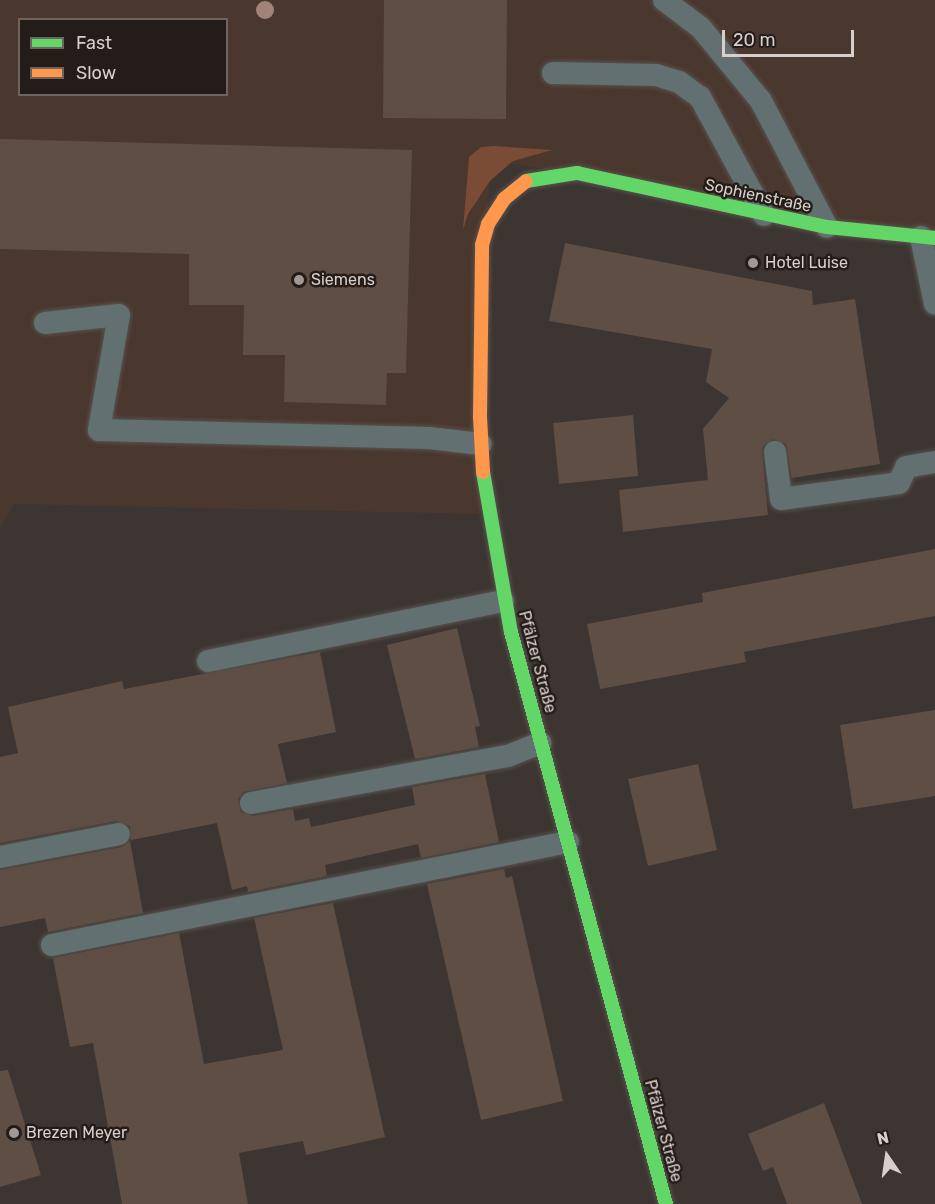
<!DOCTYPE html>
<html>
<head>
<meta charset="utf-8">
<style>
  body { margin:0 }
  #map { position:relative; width:935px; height:1204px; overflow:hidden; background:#3d3531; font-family:Rubik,sans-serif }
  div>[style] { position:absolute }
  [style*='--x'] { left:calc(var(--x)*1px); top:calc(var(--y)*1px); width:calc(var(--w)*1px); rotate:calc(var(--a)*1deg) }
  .built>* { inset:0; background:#4a372e }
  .green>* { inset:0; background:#7a4c36 }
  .building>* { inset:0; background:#5f4e44 }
  .roads { filter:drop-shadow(0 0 2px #58524d) drop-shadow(0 0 2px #58524d) }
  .lane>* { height:22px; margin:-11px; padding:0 11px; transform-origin:11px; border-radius:11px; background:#637071 }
  .fast>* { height:14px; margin:-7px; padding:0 7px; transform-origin:7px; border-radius:7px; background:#63d668 }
  .slow>* { height:14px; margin:-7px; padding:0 7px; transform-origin:7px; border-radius:7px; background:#ff974d }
  .trees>* { width:18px; height:18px; margin:-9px; border-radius:50%; background:#a18477 }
  .dots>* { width:16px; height:16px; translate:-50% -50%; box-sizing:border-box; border:3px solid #231c19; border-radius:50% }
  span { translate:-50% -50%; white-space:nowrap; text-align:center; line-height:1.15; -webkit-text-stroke:5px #231c19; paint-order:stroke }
  .street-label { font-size:16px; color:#d9cfca }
  .poi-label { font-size:16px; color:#d9cfca }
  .left { translate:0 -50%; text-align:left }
  .legend { position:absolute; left:18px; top:18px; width:210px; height:78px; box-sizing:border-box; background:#231c19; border:2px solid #6c6460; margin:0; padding:8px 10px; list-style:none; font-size:18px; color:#d9cfca }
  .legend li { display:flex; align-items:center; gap:12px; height:30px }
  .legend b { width:30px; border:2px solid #6c6460 }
  .north { position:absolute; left:857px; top:1126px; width:60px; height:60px; -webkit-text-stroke:4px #231c19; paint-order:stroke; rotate:347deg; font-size:16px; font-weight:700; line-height:24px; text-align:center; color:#d9cfca }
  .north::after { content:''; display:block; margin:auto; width:21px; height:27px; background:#d9cfca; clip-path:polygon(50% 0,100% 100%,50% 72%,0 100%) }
  .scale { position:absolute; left:722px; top:30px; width:132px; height:27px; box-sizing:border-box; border:3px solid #d9cfca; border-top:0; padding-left:8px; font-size:18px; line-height:21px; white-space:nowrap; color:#d9cfca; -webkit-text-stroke:4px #231c19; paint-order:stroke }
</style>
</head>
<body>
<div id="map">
  <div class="built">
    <i style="clip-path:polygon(evenodd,0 0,935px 0,935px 243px,490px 159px,480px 514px,14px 504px,0 529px,0 0,20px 20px,226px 20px,226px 94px,20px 94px,20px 20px)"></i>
  </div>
  <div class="green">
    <i style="clip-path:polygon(494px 146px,552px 150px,513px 161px,490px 181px,468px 214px,463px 230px,469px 157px,481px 147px)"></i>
  </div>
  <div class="building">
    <i style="clip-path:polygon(384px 0,507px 0,506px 119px,383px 118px)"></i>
    <i style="clip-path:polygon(0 139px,412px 150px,406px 373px,387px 373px,386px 405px,284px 402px,285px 355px,243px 355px,244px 305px,189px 305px,189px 254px,0 249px)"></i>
    <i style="clip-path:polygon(565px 243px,812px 291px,813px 305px,855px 299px,880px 464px,792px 478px,786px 444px,773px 439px,763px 446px,762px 453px,768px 515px,623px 532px,619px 490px,708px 480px,703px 429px,729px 398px,706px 382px,712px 349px,549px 321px)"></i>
    <i style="clip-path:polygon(633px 415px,638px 476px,559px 484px,553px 423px)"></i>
    <i style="clip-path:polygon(935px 549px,935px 616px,744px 652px,746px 662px,600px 689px,587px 624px,703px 602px,702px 593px)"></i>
    <i style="clip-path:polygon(457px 628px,480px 726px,475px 727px,479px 747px,415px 759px,387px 645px)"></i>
    <i style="clip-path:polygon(320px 652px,336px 732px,278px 744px,287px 783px,243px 792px,238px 799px,241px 812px,253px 816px,293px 809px,295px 821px,309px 818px,311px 827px,415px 805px,412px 787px,485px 774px,499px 842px,421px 858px,418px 844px,325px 865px,327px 876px,248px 892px,247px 886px,232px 890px,217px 823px,131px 840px,130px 826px,116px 821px,0 843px,0 757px,18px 753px,8px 707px,122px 681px,124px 689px)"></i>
    <i style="clip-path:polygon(935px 710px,935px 796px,853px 809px,840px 725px)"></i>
    <i style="clip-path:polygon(698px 764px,717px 850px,648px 866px,628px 779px)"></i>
    <i style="clip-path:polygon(130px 841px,143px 913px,48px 932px,45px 918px,0 927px,0 870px,122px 847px)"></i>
    <i style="clip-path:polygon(504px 869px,506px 878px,512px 876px,563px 1101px,481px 1120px,427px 884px)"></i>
    <i style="clip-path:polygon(333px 903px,385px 1137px,306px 1155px,303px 1141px,239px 1153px,248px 1204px,122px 1204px,93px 1043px,70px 1047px,53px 958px,179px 933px,204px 1064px,283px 1050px,254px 918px)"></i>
    <i style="clip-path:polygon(8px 1070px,41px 1175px,0 1187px,0 1071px)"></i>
    <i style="clip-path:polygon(824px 1103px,862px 1204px,787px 1204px,773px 1167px,763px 1171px,748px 1134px)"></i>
  </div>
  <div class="roads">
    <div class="lane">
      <i style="--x:664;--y:0;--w:46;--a:37.1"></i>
      <i style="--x:701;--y:28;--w:94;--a:50.6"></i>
      <i style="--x:761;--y:101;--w:142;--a:62.4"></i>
      <i style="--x:553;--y:73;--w:103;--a:1.1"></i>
      <i style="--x:656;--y:75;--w:24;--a:17"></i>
      <i style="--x:679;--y:82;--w:26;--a:36"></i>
      <i style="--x:700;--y:97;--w:134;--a:61.5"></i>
      <i style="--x:921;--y:237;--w:68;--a:78.2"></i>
      <i style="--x:45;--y:323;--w:74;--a:-6.2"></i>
      <i style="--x:119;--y:315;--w:117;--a:99.9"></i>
      <i style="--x:99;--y:430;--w:330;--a:1.4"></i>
      <i style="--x:429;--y:438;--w:52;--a:6.6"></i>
      <i style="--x:775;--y:452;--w:47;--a:82.7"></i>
      <i style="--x:781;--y:499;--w:119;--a:-7.7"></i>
      <i style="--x:899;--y:483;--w:17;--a:-66"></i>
      <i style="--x:906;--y:467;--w:29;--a:-10"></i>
      <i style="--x:208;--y:661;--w:301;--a:-11.5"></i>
      <i style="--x:251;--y:803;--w:261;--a:-10.4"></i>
      <i style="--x:508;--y:756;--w:35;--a:-22"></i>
      <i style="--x:0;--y:857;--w:121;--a:-10.9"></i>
      <i style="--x:52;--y:945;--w:526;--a:-11.29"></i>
    </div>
    <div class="fast">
      <i style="--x:526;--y:181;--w:52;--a:-8.9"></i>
      <i style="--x:577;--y:173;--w:256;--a:12.2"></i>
      <i style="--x:827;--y:227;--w:109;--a:5.8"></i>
      <i style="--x:483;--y:472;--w:162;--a:80.1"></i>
      <i style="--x:511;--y:632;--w:593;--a:74.84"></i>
    </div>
    <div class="slow">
      <i style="--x:483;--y:472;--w:55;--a:-93.1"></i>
      <i style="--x:480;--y:417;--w:172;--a:-89.3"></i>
      <i style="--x:482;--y:245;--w:22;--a:-74"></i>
      <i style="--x:488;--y:224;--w:30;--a:-57"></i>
      <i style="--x:504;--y:199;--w:28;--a:-39"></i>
    </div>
  </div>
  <div class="trees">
    <i style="left:265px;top:10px"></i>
  </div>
  <div class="dots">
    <i style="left:753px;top:263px;background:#a29994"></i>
    <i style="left:299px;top:280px;background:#a29994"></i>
    <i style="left:14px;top:1133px;background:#a29994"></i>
  </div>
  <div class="street-label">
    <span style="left:758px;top:196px;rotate:12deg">Sophienstraße</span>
    <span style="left:537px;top:662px;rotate:75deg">Pfälzer Straße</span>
    <span style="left:663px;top:1131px;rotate:75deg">Pfälzer Straße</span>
  </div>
  <div class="poi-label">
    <span class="left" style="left:765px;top:263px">Hotel Luise</span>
    <span class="left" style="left:311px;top:280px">Siemens</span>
    <span class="left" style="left:26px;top:1133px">Brezen Meyer</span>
  </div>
  <ul class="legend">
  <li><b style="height:8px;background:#63d668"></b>Fast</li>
  <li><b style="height:8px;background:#ff974d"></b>Slow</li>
  </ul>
  <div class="north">N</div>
  <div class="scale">20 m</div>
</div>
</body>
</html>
